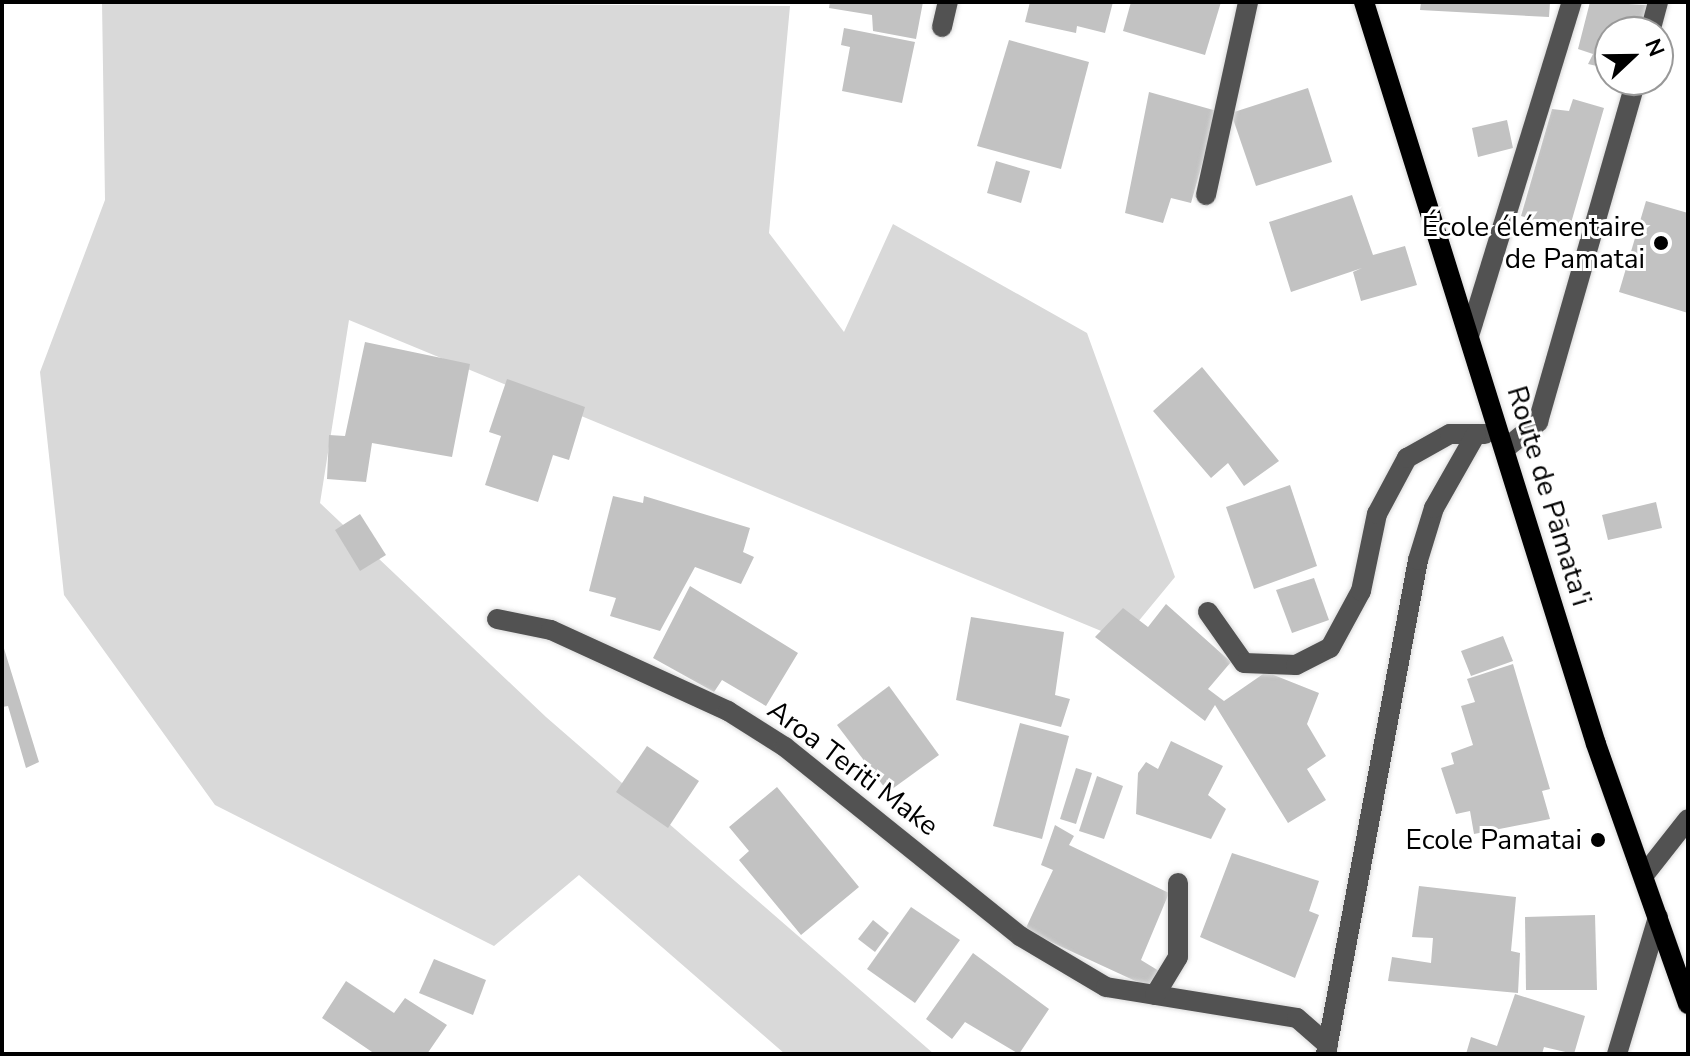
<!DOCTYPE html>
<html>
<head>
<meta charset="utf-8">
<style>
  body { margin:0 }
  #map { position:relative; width:1690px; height:1056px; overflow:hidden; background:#fff; font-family:"Nunito Sans",sans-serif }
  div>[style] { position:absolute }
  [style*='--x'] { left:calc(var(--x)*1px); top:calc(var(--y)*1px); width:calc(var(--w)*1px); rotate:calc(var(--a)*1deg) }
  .green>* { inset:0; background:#d9d9d9 }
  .building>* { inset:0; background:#c2c2c2 }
  .roads { filter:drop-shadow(0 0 2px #dbdbdb) drop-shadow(0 0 2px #dbdbdb) }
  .minor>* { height:20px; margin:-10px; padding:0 10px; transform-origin:10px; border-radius:10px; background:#525252 }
  .major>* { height:20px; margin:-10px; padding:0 10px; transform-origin:10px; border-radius:10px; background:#000 }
  .dots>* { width:22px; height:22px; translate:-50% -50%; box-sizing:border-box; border:4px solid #fff; border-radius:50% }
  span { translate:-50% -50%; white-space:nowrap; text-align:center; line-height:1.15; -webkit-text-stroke:6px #fff; paint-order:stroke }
  .poi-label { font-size:28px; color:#000 }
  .right { translate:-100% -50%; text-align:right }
  .street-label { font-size:28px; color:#000 }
  .frame { position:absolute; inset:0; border:4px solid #000; pointer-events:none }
  .north { position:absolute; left:1594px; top:16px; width:80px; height:80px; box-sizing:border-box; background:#fff; border:2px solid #999; border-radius:50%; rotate:68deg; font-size:22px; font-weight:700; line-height:32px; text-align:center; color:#000 }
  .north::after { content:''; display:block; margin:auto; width:28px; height:36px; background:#000; clip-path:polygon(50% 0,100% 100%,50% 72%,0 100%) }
</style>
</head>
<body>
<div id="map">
  <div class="green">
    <i style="clip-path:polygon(102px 2px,790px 6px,769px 233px,844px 332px,893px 224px,1087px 333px,1175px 577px,1123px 640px,349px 320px,320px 503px,546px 717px,934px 1054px,785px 1054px,579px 875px,494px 946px,215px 805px,64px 595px,40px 372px,105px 200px)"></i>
  </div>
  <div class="building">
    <i style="clip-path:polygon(830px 2px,923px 2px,916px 39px,873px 31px,872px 15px,829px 8px)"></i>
    <i style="clip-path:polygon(1030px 2px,1113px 2px,1105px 33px,1077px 26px,1076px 33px,1025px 22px)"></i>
    <i style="clip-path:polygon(1131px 2px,1221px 2px,1205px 55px,1123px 31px)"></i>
    <i style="clip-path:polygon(1421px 2px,1550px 2px,1549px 17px,1420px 10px)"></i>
    <i style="clip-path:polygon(1590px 2px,1647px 5px,1639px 32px,1610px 32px,1610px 69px,1588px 64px,1593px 54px,1578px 49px)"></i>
    <i style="clip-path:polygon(844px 28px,915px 42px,902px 103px,842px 91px,850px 47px,841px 45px)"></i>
    <i style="clip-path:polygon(1009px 40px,1089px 62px,1061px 169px,977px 146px)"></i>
    <i style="clip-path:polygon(1308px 88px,1332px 162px,1256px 186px,1231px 113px)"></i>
    <i style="clip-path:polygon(1149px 92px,1217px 111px,1191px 203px,1171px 198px,1163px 223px,1125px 213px)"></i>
    <i style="clip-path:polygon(1573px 99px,1604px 108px,1569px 230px,1521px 216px,1552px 109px,1569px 111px)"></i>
    <i style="clip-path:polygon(1507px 120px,1513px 148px,1478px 157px,1472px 128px)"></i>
    <i style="clip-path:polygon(996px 161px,1030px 171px,1021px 203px,987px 193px)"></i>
    <i style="clip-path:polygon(1352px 195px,1373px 255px,1405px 246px,1417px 285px,1361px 301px,1353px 272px,1362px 268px,1291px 292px,1269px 222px)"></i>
    <i style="clip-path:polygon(1646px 201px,1688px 213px,1688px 313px,1619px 292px)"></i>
    <i style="clip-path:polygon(365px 342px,470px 364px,452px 457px,372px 443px,366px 482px,327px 479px,329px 435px,345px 436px)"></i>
    <i style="clip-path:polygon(1202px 367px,1279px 461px,1244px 486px,1228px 463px,1211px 478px,1153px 411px)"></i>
    <i style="clip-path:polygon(507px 379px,585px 407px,569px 460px,553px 455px,538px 502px,485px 485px,501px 436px,489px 432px)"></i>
    <i style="clip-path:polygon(1290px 485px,1317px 566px,1254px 589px,1226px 507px)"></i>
    <i style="clip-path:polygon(613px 496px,643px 503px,644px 496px,750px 528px,743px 552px,754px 557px,741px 584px,695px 567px,660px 631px,610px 616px,616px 598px,589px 591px)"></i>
    <i style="clip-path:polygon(1656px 502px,1662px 528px,1608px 540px,1602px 515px)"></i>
    <i style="clip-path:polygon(360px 514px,386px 555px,360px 571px,335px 530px)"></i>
    <i style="clip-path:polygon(1314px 578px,1329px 620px,1292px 633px,1276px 590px)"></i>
    <i style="clip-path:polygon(690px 586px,798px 653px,766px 706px,722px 680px,714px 692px,653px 658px)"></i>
    <i style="clip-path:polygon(1166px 604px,1231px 662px,1208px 689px,1224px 701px,1266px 672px,1319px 693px,1307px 724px,1326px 756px,1307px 769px,1326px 800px,1288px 823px,1215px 705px,1205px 721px,1095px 637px,1123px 608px,1148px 627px)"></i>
    <i style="clip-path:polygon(971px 617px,1064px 632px,1055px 695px,1070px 699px,1061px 727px,956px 700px)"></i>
    <i style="clip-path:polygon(1503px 636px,1513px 661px,1471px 676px,1461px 651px)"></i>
    <i style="clip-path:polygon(2px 642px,39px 762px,26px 768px,8px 706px,2px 707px)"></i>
    <i style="clip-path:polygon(1513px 664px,1550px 789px,1542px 791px,1550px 819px,1474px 834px,1470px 811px,1456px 814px,1441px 768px,1454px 764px,1451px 753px,1473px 745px,1461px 706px,1475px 702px,1467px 679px)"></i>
    <i style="clip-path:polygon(889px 686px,939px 755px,888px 792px,837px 725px)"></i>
    <i style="clip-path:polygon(1020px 723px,1069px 736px,1042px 839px,993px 826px)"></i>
    <i style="clip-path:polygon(1171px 741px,1223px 766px,1208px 795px,1226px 809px,1211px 839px,1136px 814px,1138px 773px,1146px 762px,1158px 769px)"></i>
    <i style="clip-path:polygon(647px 746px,699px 781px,668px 828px,616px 792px)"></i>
    <i style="clip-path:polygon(1076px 768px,1092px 773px,1076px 824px,1060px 819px)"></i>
    <i style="clip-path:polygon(1097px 776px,1123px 786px,1104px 839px,1079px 831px)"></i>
    <i style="clip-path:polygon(777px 787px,859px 887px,801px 935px,739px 860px,749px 851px,729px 827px)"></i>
    <i style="clip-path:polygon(1055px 825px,1074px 836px,1069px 845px,1169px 893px,1141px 960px,1159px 971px,1157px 991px,1025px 930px,1053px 870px,1041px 865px)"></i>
    <i style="clip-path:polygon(1232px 853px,1319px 881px,1309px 911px,1319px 915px,1295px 978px,1200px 937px)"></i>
    <i style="clip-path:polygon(1419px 886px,1516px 897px,1511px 951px,1520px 953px,1518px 993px,1388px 981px,1392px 957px,1431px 963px,1433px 938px,1412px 937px)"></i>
    <i style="clip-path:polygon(911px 907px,960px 940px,915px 1003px,867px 969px)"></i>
    <i style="clip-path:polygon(1595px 915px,1597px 990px,1526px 990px,1525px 917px)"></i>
    <i style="clip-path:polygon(873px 920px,889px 933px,875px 952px,858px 939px)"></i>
    <i style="clip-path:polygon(973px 953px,1049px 1009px,1019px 1054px,965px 1022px,952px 1039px,926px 1019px)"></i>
    <i style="clip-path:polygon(434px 959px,486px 980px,473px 1015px,419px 993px)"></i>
    <i style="clip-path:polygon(346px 981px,394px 1013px,405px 998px,447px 1025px,427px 1054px,375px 1054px,322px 1018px)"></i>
    <i style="clip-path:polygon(1515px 994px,1585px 1016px,1574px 1054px,1544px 1047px,1542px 1054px,1466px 1054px,1471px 1037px,1497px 1046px)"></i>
  </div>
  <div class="roads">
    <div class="minor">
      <i style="--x:942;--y:27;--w:26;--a:-77"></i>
      <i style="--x:1650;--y:32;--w:31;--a:-75"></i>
      <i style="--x:1206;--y:195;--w:198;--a:-77.7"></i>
      <i style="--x:1469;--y:336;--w:350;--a:-72.9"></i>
      <i style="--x:1505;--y:449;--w:43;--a:-39.3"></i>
      <i style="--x:1538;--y:422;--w:356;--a:-74"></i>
      <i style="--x:1208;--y:612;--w:62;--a:54.8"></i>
      <i style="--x:1244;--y:663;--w:52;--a:2.2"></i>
      <i style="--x:1296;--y:665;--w:38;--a:-27"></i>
      <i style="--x:1330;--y:648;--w:65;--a:-61.5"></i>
      <i style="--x:1361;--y:591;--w:79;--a:-78.3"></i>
      <i style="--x:1377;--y:514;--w:64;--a:-61.8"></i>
      <i style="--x:1407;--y:458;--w:49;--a:-29.2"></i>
      <i style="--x:1450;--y:434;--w:35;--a:0"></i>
      <i style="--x:497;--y:619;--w:55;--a:11.5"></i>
      <i style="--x:551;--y:630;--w:195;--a:24.6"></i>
      <i style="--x:728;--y:711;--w:67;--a:32.3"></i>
      <i style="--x:785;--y:747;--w:302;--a:38.8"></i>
      <i style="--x:1020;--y:936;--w:100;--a:30.7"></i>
      <i style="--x:1106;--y:987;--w:193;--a:9.2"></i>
      <i style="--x:1297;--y:1018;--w:41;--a:41.1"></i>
      <i style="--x:1644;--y:875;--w:71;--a:-51.8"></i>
      <i style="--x:1155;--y:995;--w:44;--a:-58.8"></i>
      <i style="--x:1178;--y:957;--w:74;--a:-90"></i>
      <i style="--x:1326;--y:1054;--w:502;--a:-79.45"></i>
      <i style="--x:1418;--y:560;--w:54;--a:-72.9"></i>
      <i style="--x:1434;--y:508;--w:85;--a:-60.4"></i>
      <i style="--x:1617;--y:1054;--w:143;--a:-73.3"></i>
    </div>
    <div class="major">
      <i style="--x:1364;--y:2;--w:777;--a:72.64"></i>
      <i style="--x:1596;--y:744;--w:276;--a:70.5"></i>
    </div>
  </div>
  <div class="dots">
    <i style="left:1661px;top:243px;background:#000"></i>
    <i style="left:1598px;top:840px;background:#000"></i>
  </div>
  <div class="poi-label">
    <span class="right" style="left:1645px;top:243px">École élémentaire<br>de Pamatai</span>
    <span class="right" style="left:1582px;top:840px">Ecole Pamatai</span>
  </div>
  <div class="street-label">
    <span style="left:1549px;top:496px;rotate:73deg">Route de Pāmata'i</span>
    <span style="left:853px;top:768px;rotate:37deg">Aroa Teriti Make</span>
  </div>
  <div class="frame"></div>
  <div class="north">N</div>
</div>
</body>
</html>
